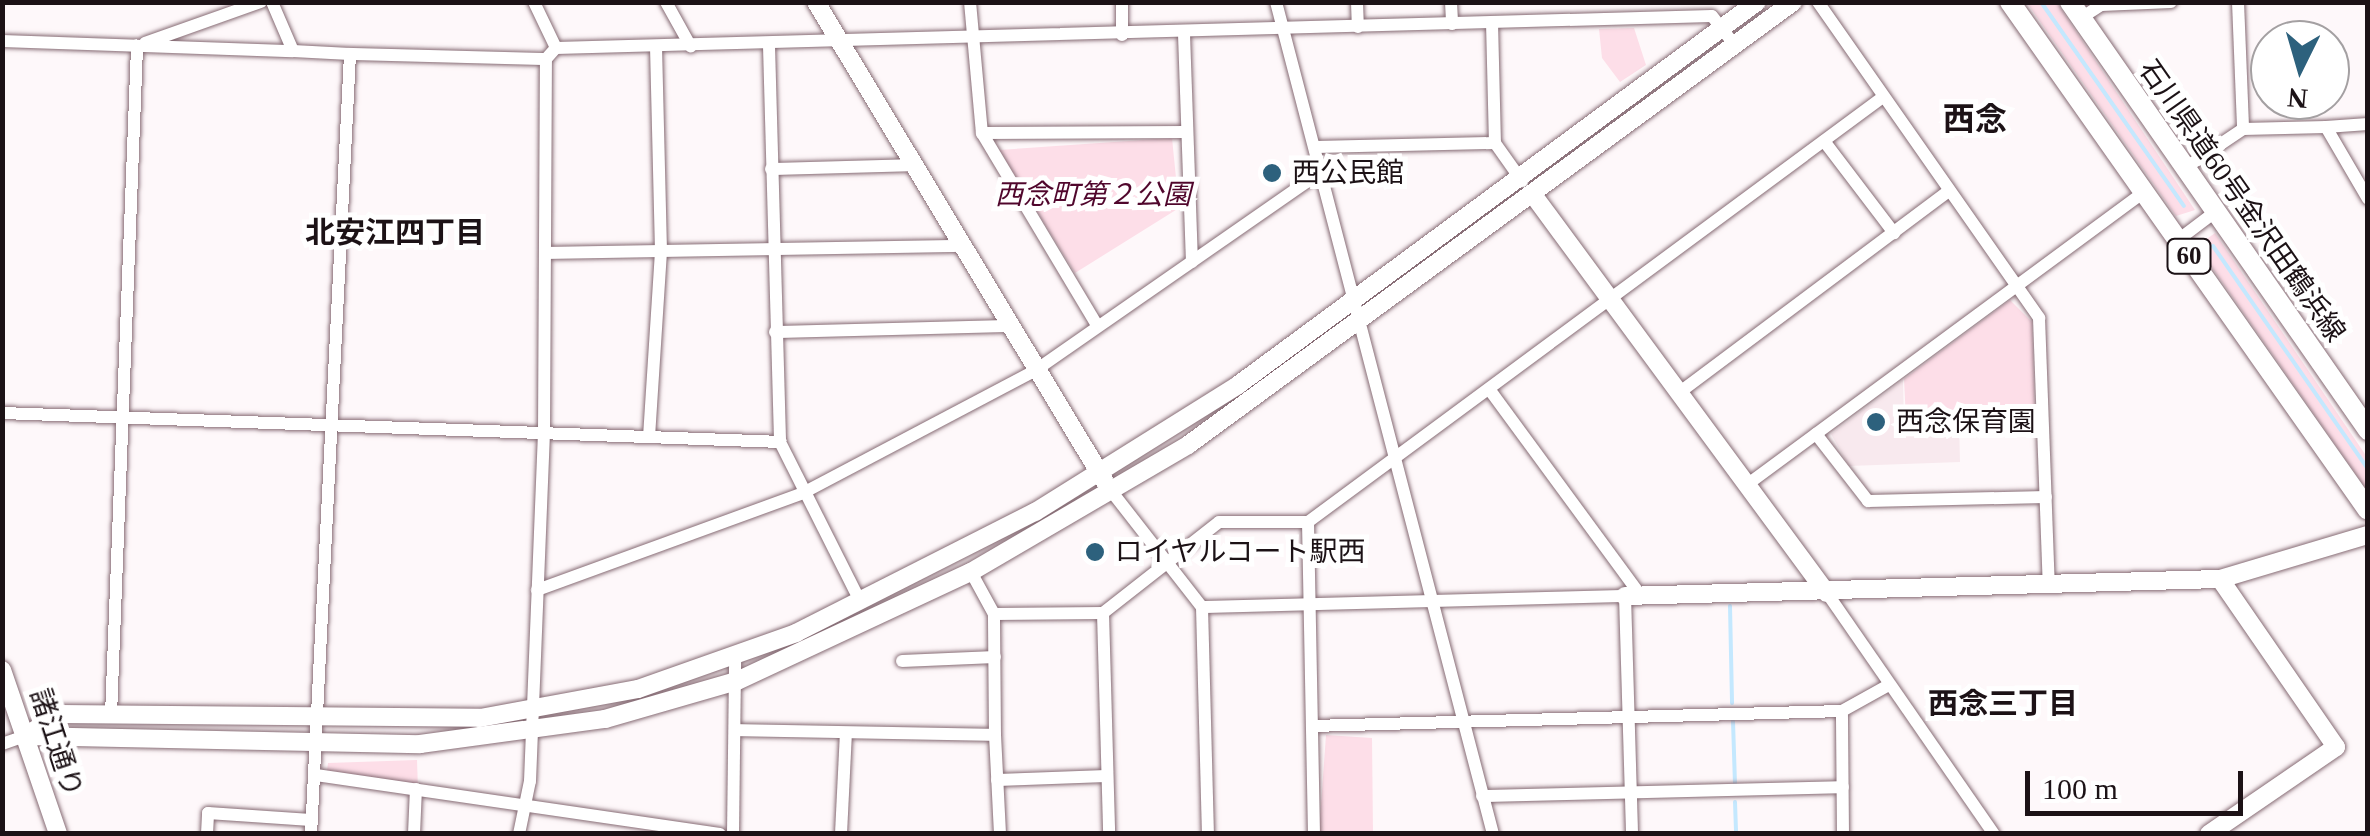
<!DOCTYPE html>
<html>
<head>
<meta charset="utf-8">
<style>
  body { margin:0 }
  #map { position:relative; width:2370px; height:836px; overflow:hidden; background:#fef8fa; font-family:"Times New Roman","Noto Sans JP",serif }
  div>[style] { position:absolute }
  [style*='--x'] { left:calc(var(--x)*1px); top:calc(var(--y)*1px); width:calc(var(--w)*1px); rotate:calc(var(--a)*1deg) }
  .built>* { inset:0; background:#f8e9ee }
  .green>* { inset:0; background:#fddee8 }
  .stream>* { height:4px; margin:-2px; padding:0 2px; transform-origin:2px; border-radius:2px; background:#c4e8fe }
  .roads { filter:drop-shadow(0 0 2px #866b74) drop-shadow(0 0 2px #866b74) }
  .street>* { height:12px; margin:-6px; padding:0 6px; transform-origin:6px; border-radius:6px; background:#fff }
  .secondary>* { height:18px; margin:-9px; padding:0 9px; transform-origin:9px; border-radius:9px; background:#fff }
  .primary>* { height:20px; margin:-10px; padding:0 10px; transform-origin:10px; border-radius:10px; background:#fff }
  .dots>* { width:28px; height:28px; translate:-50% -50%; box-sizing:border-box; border:5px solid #fff; border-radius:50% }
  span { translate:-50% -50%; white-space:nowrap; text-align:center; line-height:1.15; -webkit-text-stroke:10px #fff; paint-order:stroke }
  .shield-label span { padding:2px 8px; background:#fff; border:2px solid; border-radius:8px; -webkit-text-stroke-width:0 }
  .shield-label { font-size:25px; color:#1c1216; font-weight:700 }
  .poi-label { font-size:28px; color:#1c1216 }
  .left { translate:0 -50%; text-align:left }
  .park-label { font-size:28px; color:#50062c; font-style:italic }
  .street-label { font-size:28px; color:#1c1216 }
  .neighbourhood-label { font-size:30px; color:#1c1216; font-weight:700 }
  .quarter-label { font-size:32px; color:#1c1216; font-weight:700 }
  .frame { position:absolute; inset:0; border:5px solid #1c1216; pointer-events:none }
  .north { position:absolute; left:2250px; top:20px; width:100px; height:100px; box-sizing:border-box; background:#fff; border:2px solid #a4a0a2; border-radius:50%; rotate:185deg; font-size:28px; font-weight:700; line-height:40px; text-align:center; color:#1c1216 }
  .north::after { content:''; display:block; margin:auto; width:35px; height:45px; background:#2d617d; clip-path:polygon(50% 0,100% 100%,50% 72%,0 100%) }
  .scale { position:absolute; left:2025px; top:771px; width:218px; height:45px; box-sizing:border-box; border:5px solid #1c1216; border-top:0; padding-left:12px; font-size:30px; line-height:35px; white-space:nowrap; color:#1c1216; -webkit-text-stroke:8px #fff; paint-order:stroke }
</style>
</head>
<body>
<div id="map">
  <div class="built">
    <i style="clip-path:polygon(1903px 380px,1904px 423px,1959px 422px,1960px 462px,1849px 466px,1831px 434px)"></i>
  </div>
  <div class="green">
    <i style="clip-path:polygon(2027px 3px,2057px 3px,2195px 210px,2176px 216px)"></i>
    <i style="clip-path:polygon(1634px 28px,1646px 65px,1620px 82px,1602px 58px,1599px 29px)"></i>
    <i style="clip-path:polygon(1172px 138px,1179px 208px,1075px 273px,999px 150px)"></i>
    <i style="clip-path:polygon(2215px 233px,2367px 457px,2365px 487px,2197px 246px)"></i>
    <i style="clip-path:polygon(2010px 300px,2032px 322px,2035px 418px,1906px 421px,1904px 379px)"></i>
    <i style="clip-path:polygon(1326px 735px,1372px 738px,1373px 833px,1319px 833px)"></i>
    <i style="clip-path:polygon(417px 760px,418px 789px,326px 779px,328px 763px)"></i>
  </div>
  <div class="stream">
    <i style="--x:2041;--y:2;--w:249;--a:55"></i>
    <i style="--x:2213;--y:246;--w:272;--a:55.2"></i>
    <i style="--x:1730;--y:606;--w:97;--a:88.8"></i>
    <i style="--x:1733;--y:721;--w:65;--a:88.2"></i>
    <i style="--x:1735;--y:802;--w:32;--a:88"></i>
  </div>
  <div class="roads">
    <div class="street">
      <i style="--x:272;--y:2;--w:53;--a:66.8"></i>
      <i style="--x:293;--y:51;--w:57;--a:3"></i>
      <i style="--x:350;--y:54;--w:781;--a:92.86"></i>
      <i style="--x:534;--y:2;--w:51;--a:64.4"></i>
      <i style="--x:666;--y:2;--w:51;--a:60.9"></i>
      <i style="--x:970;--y:2;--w:132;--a:84.8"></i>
      <i style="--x:982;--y:133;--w:224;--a:59.1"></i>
      <i style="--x:1276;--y:2;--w:860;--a:75.38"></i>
      <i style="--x:1357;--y:2;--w:25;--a:88"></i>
      <i style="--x:1451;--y:2;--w:22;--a:87"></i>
      <i style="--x:1818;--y:2;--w:386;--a:55"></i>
      <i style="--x:2039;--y:318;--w:268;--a:87.9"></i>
      <i style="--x:2238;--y:2;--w:127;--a:87.7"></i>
      <i style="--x:2081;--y:18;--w:24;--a:-33"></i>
      <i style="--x:2101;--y:5;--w:70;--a:-2.5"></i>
      <i style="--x:1492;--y:22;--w:121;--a:88.6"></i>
      <i style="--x:1495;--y:143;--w:47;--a:54.6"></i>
      <i style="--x:1184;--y:34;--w:228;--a:88"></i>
      <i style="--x:1122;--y:35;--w:33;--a:-90"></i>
      <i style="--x:2;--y:41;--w:291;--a:2"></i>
      <i style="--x:145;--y:43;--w:123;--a:-19.5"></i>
      <i style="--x:769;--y:46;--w:396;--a:88.4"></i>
      <i style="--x:780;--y:442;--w:180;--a:63.3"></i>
      <i style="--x:350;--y:54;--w:196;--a:1.5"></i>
      <i style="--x:2326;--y:127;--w:42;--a:-4.1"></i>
      <i style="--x:982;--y:133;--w:204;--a:-0.3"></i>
      <i style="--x:1824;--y:141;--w:116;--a:52.7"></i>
      <i style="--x:1316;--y:147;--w:179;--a:-1.3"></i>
      <i style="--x:2185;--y:168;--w:70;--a:-33.9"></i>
      <i style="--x:2243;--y:129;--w:83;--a:-1.4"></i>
      <i style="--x:2326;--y:127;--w:83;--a:59.7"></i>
      <i style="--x:771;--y:169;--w:141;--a:-1.6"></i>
      <i style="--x:2178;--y:240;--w:46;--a:-37.1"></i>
      <i style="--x:550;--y:253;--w:411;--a:-1"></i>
      <i style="--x:775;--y:332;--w:235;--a:-1.5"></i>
      <i style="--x:1489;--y:389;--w:257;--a:53.7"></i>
      <i style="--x:1680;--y:392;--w:336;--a:-36.8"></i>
      <i style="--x:2;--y:413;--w:779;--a:2.13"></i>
      <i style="--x:1816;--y:434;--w:85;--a:52.2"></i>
      <i style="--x:1868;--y:501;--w:178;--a:-1.3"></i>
      <i style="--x:649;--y:437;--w:186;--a:-86.3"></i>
      <i style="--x:661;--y:251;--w:202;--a:-91.4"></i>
      <i style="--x:1748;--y:484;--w:492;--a:-36.4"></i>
      <i style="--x:1112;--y:492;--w:146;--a:52"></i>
      <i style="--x:1202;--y:607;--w:227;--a:88.5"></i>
      <i style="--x:1308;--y:522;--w:312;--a:88.9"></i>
      <i style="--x:537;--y:590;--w:283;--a:-20"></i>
      <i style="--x:803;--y:493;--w:263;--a:-27.8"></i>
      <i style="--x:1036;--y:370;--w:347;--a:-34.8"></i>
      <i style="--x:1827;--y:593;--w:293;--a:55.3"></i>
      <i style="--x:1202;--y:607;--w:423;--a:-1.5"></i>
      <i style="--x:1625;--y:596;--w:238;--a:88.3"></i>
      <i style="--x:1103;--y:613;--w:221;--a:88.4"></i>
      <i style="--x:994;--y:614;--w:109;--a:-0.5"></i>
      <i style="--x:1103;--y:613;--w:147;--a:-38.1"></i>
      <i style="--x:1219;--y:522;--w:89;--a:0"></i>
      <i style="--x:1308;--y:522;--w:715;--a:-36.47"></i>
      <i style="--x:902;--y:661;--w:93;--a:-2.5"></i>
      <i style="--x:111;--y:715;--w:670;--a:-87.77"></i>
      <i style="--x:1312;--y:726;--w:530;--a:-1.62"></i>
      <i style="--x:736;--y:730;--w:259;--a:1.1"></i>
      <i style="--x:995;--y:735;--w:121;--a:-90.5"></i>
      <i style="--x:994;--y:614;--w:48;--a:-118.7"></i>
      <i style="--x:995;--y:735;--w:99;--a:87.1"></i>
      <i style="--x:2;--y:744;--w:24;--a:-19"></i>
      <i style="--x:316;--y:775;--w:408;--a:8.3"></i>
      <i style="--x:997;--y:780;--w:110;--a:-2.1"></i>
      <i style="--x:1482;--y:796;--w:361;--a:-1.4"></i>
      <i style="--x:207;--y:834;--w:21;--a:-87"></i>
      <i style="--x:208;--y:813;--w:103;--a:3.9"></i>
      <i style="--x:414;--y:834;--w:45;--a:-87.5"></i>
      <i style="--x:519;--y:834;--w:54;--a:-78.3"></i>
      <i style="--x:530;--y:781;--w:349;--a:-87.7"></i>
      <i style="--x:544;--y:432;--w:373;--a:-89.7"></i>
      <i style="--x:546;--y:59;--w:15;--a:-48"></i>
      <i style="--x:556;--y:48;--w:1156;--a:-1.59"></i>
      <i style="--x:1712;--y:16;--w:37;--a:52"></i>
      <i style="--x:733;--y:834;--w:176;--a:-89.3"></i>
      <i style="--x:841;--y:834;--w:101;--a:-87.2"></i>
      <i style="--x:1843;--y:834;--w:123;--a:-90.5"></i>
      <i style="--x:1842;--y:711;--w:54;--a:-29"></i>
    </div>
    <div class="secondary">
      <i style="--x:816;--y:2;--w:560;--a:58.95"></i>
      <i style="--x:1534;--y:196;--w:493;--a:53.6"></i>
      <i style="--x:1625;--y:596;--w:595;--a:-1.64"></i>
      <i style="--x:2220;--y:579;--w:154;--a:-16.6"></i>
      <i style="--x:2;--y:670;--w:173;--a:71.1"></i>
      <i style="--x:25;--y:736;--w:395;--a:1.2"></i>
      <i style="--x:420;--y:744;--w:187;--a:-7.7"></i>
      <i style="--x:605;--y:719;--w:137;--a:-16.1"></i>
      <i style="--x:737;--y:681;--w:258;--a:-25"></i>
      <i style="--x:971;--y:572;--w:251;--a:-30.3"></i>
      <i style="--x:1188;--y:445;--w:750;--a:-36.21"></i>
      <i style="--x:25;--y:736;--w:41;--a:-32.2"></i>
      <i style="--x:60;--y:714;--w:420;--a:0.5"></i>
      <i style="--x:480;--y:718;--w:161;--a:-10.4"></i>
      <i style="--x:638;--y:689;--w:168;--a:-19.5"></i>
      <i style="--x:796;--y:633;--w:268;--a:-26.9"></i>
      <i style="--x:1035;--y:512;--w:239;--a:-32"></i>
      <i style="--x:1238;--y:385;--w:645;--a:-36.43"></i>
      <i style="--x:2209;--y:834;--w:154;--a:-34.4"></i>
      <i style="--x:2336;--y:747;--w:204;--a:-124.6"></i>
    </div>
    <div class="primary">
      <i style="--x:2010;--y:2;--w:621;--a:54.83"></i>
      <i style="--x:2070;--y:2;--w:522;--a:55.15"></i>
    </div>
  </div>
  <div class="dots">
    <i style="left:1272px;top:173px;background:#2d617d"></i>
    <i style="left:1876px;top:422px;background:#2d617d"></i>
    <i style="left:1095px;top:552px;background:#2d617d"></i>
  </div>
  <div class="shield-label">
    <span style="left:2189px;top:256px">60</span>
  </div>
  <div class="poi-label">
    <span class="left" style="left:1292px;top:173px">西公民館</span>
    <span class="left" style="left:1896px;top:422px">西念保育園</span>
    <span class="left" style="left:1115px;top:552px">ロイヤルコート駅西</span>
  </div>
  <div class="park-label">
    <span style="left:1093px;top:195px">西念町第２公園</span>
  </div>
  <div class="street-label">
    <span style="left:2242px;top:201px;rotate:55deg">石川県道60号金沢田鶴浜線</span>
    <span style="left:56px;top:743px;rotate:72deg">諸江通り</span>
  </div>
  <div class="neighbourhood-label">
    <span style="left:395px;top:233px">北安江四丁目</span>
    <span style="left:2003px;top:704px">西念三丁目</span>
  </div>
  <div class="quarter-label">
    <span style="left:1975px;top:119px">西念</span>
  </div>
  <div class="frame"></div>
  <div class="north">N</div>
  <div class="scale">100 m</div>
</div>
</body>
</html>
